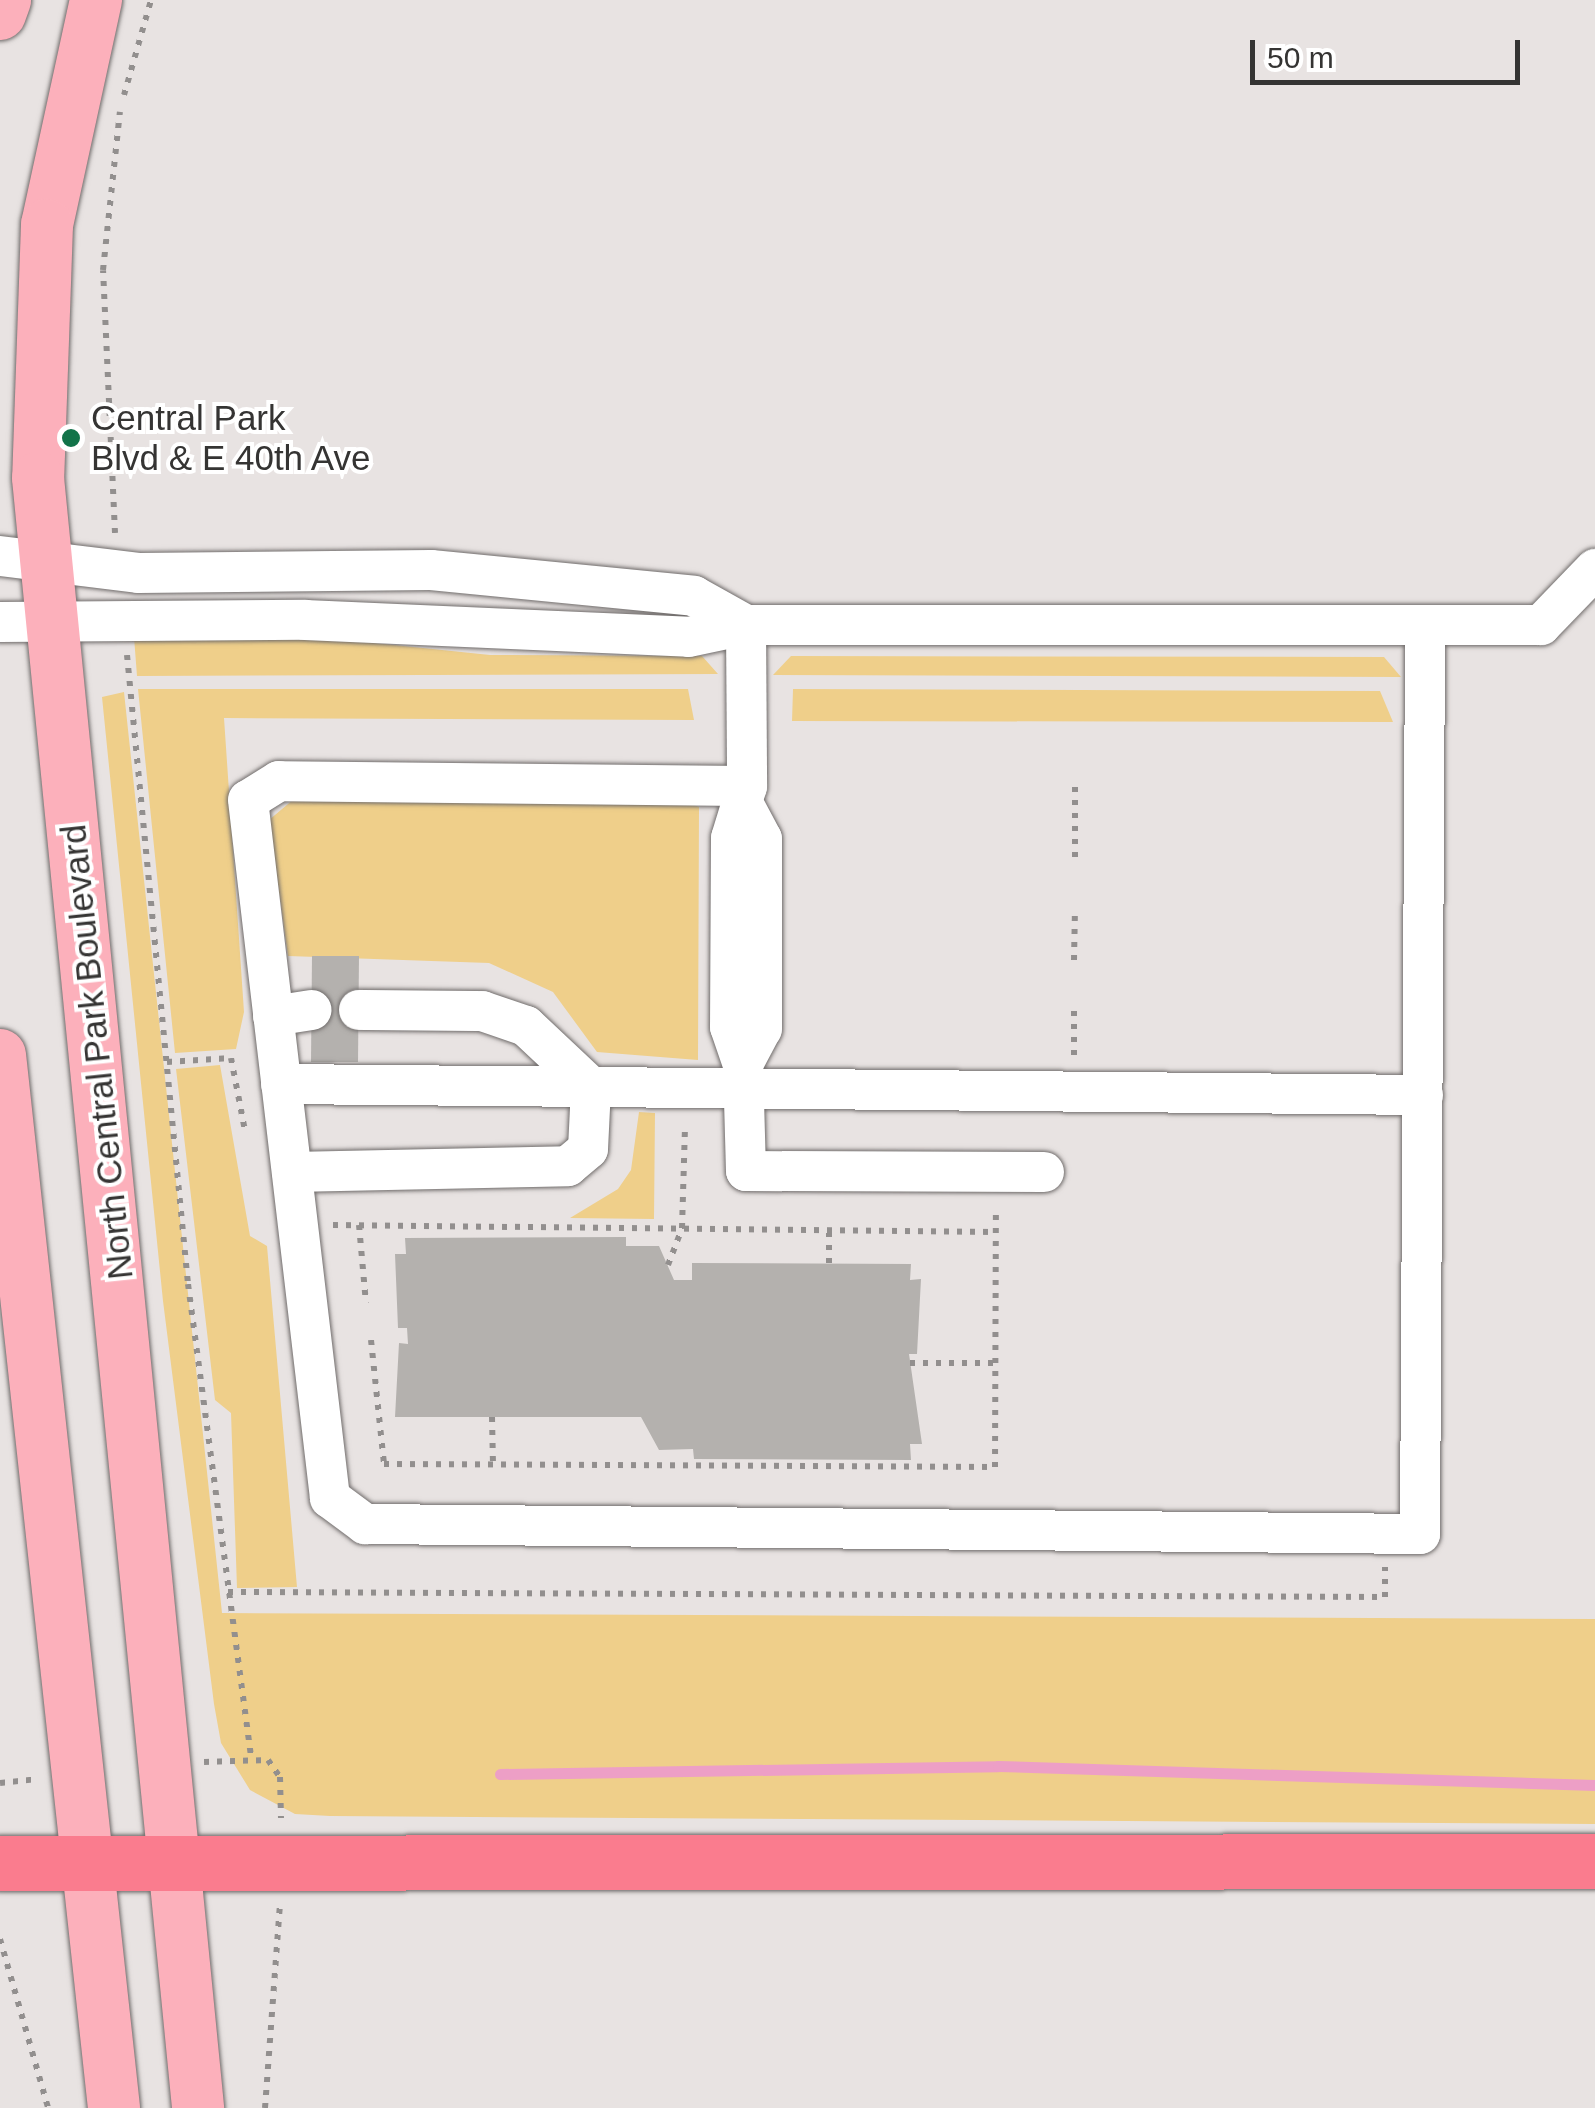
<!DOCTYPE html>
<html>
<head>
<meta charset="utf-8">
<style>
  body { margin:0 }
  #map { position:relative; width:1595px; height:2108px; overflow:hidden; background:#e8e3e2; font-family:Helvetica,sans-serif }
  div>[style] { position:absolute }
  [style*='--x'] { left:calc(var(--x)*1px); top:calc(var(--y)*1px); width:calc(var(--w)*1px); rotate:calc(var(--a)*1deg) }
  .green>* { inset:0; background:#efcf8a }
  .stream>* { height:11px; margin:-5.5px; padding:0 5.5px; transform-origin:5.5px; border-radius:5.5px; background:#ed9fc6 }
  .building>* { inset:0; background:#b4b1ae }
  .path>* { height:6px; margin-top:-3px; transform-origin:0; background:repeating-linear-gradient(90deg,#928f8e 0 5px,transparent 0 13px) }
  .roads { filter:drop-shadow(0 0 2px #706c6b) drop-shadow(0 0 2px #706c6b) }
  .minor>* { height:40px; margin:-20px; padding:0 20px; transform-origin:20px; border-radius:20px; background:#fff }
  .major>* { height:52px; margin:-26px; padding:0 26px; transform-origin:26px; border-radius:26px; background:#fcb0bb }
  .highway>* { height:55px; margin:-27.5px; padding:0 27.5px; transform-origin:27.5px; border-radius:27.5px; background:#fa7c8e }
  .dots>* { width:28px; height:28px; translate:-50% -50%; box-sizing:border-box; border:5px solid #fff; border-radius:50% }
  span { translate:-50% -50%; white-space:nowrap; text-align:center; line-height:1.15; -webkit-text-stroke:8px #fff; paint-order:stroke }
  .poi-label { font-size:35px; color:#353433 }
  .left { translate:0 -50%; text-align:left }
  .street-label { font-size:35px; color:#353433 }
  .scale { position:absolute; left:1250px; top:40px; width:270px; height:45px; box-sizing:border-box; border:5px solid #353433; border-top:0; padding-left:12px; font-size:30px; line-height:35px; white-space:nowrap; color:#353433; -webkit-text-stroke:8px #fff; paint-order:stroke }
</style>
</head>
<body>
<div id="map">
  <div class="green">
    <i style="clip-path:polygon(298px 635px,490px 655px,702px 656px,718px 674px,137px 676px,134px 637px)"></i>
    <i style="clip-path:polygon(791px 656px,1384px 657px,1401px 677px,773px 675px)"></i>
    <i style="clip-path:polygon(138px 689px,688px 689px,694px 720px,224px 718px,244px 1012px,236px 1049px,175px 1053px)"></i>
    <i style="clip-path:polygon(793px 689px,1380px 691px,1393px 722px,792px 721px)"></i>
    <i style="clip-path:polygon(124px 692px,222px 1613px,1595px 1619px,1595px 1824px,330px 1816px,295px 1814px,250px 1790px,221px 1743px,214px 1704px,163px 1301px,102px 697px)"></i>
    <i style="clip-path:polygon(294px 799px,678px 799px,699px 807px,698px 1060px,597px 1052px,553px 992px,489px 963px,288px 956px,269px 820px)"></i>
    <i style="clip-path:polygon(220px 1065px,250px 1236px,267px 1246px,297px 1587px,237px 1588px,231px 1413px,215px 1400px,176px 1069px)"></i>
    <i style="clip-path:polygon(639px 1112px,655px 1113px,654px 1219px,570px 1218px,618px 1189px,631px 1170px)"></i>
  </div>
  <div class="stream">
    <i style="--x:500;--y:1774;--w:498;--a:-0.9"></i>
    <i style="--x:998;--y:1766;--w:597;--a:1.82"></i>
  </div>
  <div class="building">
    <i style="clip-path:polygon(312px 956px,359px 956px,358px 1062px,311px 1062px)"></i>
    <i style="clip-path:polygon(626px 1237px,626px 1246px,659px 1246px,674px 1280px,692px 1280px,692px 1263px,911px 1264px,910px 1280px,921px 1279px,917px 1354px,909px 1354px,922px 1444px,910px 1444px,911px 1460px,694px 1459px,693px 1449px,659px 1450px,641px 1417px,395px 1417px,399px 1343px,408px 1344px,407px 1328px,398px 1328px,395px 1254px,406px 1254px,405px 1238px)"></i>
  </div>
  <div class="path">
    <i style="--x:124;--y:95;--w:99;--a:-74.1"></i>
    <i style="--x:115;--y:533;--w:263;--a:-92.6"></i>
    <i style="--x:103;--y:270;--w:159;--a:-83.9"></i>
    <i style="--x:127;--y:655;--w:632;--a:84.46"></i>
    <i style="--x:188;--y:1284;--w:477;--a:82.4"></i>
    <i style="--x:1075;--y:787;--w:75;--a:90"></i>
    <i style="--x:1074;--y:960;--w:52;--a:-88.9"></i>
    <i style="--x:1074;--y:1055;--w:49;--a:-90"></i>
    <i style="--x:167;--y:1062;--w:64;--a:-3.6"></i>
    <i style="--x:231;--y:1058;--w:74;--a:79.1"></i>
    <i style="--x:333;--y:1225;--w:662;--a:0.61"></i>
    <i style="--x:359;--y:1225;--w:78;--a:84.9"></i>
    <i style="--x:829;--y:1263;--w:30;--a:-90"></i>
    <i style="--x:668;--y:1265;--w:40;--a:-69"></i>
    <i style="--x:682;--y:1228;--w:102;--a:-88.3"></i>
    <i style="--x:371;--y:1340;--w:125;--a:84"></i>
    <i style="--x:384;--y:1464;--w:611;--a:0.28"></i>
    <i style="--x:995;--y:1467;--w:258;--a:-89.8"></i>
    <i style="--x:910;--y:1363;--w:85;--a:0"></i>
    <i style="--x:492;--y:1417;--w:48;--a:88.8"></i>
    <i style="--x:228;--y:1592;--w:1157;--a:0.25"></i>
    <i style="--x:1385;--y:1597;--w:30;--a:-90"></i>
    <i style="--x:204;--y:1762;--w:64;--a:-1.8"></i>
    <i style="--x:268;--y:1760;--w:21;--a:55"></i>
    <i style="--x:280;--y:1777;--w:41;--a:88.6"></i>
    <i style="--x:0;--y:1783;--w:37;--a:-6"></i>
    <i style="--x:0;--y:1939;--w:176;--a:74.1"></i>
    <i style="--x:265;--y:2108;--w:204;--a:-85.8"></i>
  </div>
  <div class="roads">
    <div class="minor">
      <i style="--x:0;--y:556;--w:139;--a:7"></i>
      <i style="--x:138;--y:573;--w:293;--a:-0.6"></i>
      <i style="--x:431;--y:570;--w:264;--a:5.6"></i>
      <i style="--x:694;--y:596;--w:60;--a:29.1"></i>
      <i style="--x:0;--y:622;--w:305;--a:-0.4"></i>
      <i style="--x:305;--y:620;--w:384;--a:2.5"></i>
      <i style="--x:689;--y:637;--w:58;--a:-11.9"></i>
      <i style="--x:746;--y:625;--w:795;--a:0"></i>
      <i style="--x:1541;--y:625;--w:78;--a:-46"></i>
      <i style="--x:746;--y:625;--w:161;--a:89.6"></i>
      <i style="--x:747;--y:786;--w:468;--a:-179.4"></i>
      <i style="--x:279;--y:781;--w:36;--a:148"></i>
      <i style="--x:248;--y:800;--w:703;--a:83.3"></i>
      <i style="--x:330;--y:1498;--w:44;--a:36.6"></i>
      <i style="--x:365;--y:1524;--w:1055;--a:0.54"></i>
      <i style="--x:1420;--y:1534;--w:909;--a:-89.68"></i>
      <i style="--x:747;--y:786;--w:54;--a:107.1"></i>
      <i style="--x:731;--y:838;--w:189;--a:90.3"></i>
      <i style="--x:730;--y:1027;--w:39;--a:71"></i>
      <i style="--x:743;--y:1064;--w:107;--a:88.4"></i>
      <i style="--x:746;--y:1171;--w:298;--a:0.2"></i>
      <i style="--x:273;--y:1016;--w:39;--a:-9"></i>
      <i style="--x:743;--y:1064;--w:40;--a:-62"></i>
      <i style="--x:762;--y:1029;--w:190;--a:-90"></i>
      <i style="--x:762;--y:839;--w:34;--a:-118"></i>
      <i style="--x:281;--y:1084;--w:1142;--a:0.55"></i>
      <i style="--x:292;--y:1172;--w:276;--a:-1.2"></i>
      <i style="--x:568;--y:1166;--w:26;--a:-40"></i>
      <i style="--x:588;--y:1149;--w:62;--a:-87.2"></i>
      <i style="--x:591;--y:1087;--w:89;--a:-136.8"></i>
      <i style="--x:526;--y:1026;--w:46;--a:-161.2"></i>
      <i style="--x:482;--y:1011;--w:123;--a:-179.5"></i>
    </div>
    <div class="major">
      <i style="--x:96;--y:0;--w:230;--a:102.3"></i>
      <i style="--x:47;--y:225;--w:253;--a:92"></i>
      <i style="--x:38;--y:478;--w:1638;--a:84.39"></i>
      <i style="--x:0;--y:14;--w:15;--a:-70"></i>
      <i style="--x:0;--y:1055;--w:1059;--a:83.82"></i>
    </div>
    <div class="highway">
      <i style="--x:0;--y:1863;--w:1595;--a:-0.07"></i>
    </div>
  </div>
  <div class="dots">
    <i style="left:71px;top:438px;background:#127349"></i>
  </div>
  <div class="poi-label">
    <span class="left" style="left:91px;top:438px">Central Park<br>Blvd &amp; E 40th Ave</span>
  </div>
  <div class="street-label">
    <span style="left:97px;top:1052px;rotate:-96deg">North Central Park Boulevard</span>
  </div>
  <div class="scale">50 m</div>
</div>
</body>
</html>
